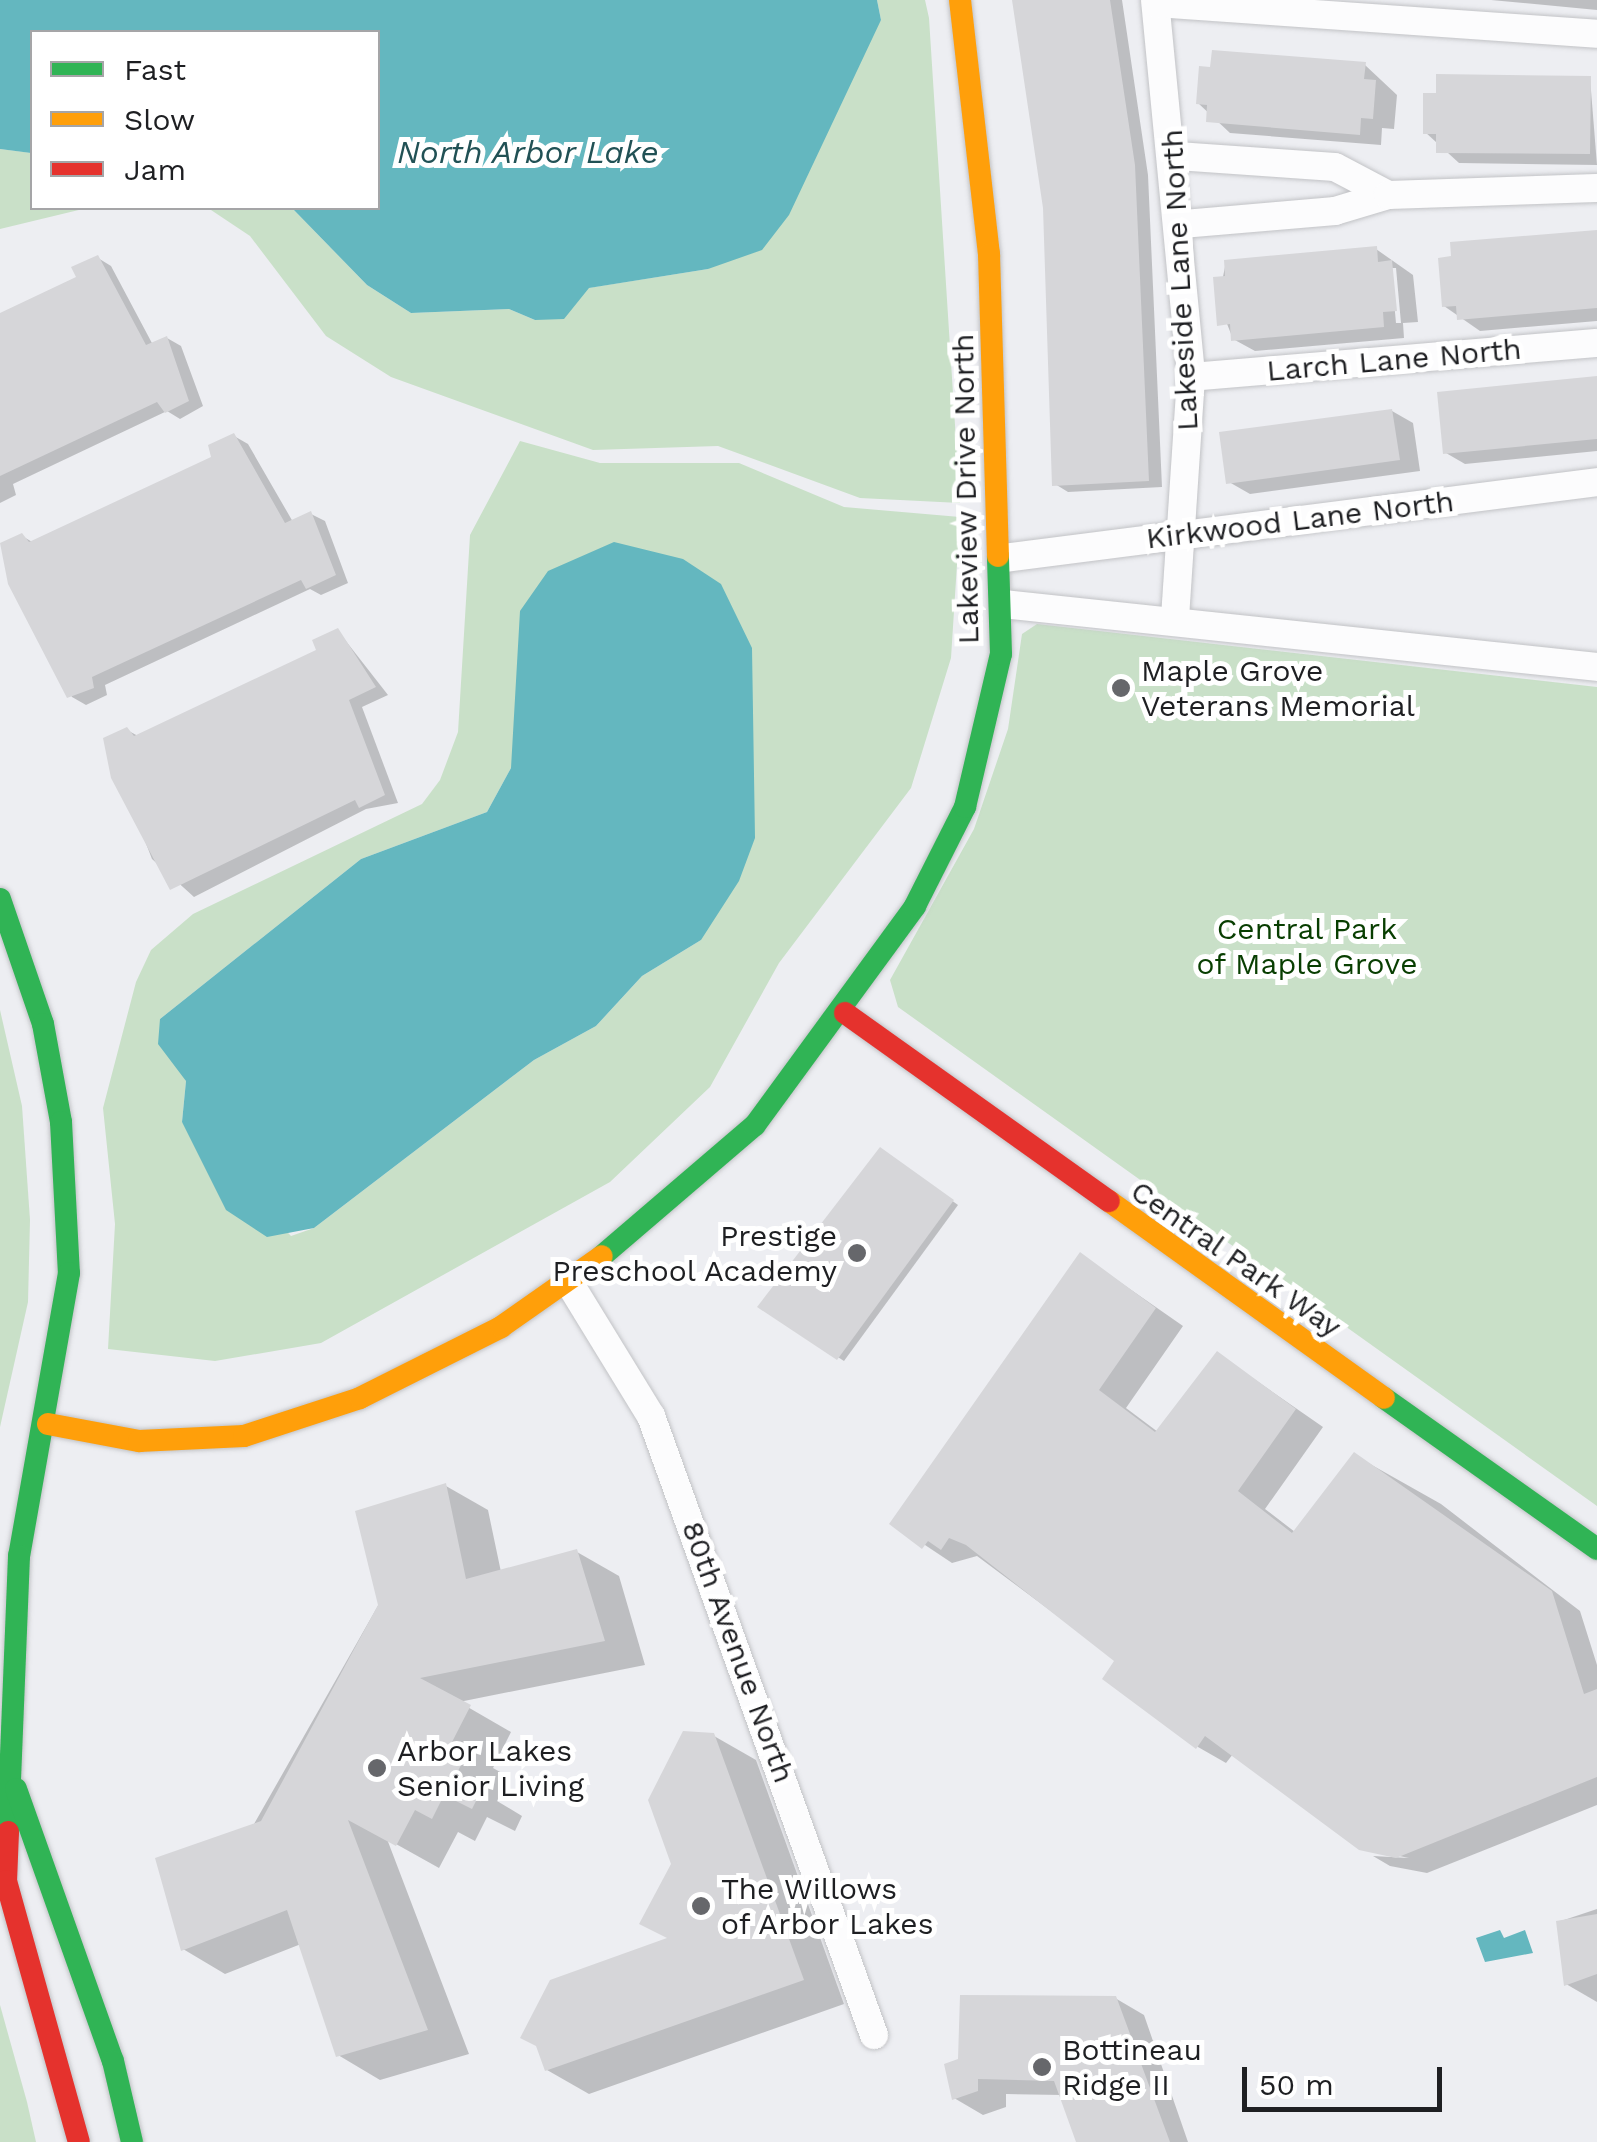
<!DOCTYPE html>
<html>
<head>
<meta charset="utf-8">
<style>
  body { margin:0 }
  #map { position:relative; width:1597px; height:2142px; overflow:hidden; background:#edeef2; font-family:"Work Sans",sans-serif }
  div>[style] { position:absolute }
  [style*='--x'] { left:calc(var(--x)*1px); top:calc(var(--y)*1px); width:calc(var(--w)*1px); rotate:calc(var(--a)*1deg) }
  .green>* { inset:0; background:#c9e0c8 }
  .water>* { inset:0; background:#64b7bf }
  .shadow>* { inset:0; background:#0003 }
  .building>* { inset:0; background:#d6d6d9 }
  .roads { filter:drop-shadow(0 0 2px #c2c3c6) drop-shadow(0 0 2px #c2c3c6) }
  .street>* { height:28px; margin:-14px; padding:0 14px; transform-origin:14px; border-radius:14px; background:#fcfcfd }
  .fast>* { height:22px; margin:-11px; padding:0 11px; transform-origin:11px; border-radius:11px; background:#30b455 }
  .slow>* { height:22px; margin:-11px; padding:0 11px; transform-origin:11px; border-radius:11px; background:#ff9f0a }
  .jam>* { height:22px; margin:-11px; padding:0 11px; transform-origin:11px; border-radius:11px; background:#e5322d }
  .dots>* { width:28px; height:28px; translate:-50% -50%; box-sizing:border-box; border:5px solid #fff; border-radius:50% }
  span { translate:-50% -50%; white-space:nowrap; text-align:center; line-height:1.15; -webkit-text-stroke:10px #fff; paint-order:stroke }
  .street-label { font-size:30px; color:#1e1f22 }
  .poi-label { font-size:30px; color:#1e1f22 }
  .left { translate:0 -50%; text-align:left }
  .right { translate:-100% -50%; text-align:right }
  .park-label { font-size:30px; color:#083e01 }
  .water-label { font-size:32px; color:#215155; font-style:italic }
  .legend { position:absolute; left:30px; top:30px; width:350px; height:180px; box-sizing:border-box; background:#fff; border:2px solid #a5a5a7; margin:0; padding:12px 18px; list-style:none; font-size:30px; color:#1e1f22 }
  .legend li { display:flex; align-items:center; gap:20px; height:50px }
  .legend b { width:50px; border:2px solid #a5a5a7 }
  .scale { position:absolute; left:1242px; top:2067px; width:200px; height:45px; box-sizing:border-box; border:5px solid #1e1f22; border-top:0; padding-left:12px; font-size:30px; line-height:35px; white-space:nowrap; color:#1e1f22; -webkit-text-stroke:8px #fff; paint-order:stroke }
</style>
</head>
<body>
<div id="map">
  <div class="green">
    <i style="clip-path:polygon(877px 0,925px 0,929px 18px,960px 503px,860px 498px,718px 446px,593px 450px,391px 377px,326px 336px,250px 236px,208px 208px,292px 208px,367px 285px,411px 313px,509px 309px,535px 320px,588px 288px,708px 269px,881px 20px)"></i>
    <i style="clip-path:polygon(0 149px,32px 153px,32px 208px,87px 208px,0 229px)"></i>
    <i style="clip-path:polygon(evenodd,520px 441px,600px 463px,739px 463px,844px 507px,960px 517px,951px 658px,911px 788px,779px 963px,710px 1087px,610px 1182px,321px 1343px,215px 1361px,108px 1349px,115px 1224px,103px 1108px,136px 982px,151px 950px,193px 914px,422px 804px,440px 780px,458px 732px,470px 535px,520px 441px,511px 768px,701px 940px,642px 976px,596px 1026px,534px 1060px,314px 1228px,291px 1236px,182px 1122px,186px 1081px,160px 1019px,361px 859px,487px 812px,511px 768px)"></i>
    <i style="clip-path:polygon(1037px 624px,1597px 687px,1597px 1506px,898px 1007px,890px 980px,974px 829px,1008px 729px,1022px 634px)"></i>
    <i style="clip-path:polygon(0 1010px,22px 1106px,30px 1220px,28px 1302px,0 1427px)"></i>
    <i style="clip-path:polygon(0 2005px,27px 2102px,36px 2142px,0 2142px)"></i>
  </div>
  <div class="water">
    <i style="clip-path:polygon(0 0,877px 0,881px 20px,789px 215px,762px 250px,708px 269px,589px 288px,564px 319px,535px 320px,509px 309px,411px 313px,367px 285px,292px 208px,378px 208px,378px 32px,32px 32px,31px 153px,0 149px)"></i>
    <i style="clip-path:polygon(614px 542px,683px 559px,721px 584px,752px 648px,755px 838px,739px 881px,701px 940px,642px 976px,596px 1026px,534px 1060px,314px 1228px,267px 1237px,226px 1210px,182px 1122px,186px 1081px,158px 1044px,160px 1019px,361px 859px,487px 812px,511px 768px,520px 611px,548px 571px)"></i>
    <i style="clip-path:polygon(1500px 1930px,1504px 1938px,1525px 1930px,1533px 1953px,1485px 1962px,1476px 1938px)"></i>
  </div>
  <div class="shadow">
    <i style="clip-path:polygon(1014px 0,1122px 0,1148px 175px,1162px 487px,1068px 492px,1055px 484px,1045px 207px)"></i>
    <i style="clip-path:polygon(1491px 0,1597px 0,1597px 10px)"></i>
    <i style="clip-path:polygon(1365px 65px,1397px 95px,1394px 129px,1382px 128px,1381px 145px,1230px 133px,1198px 103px,1213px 69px)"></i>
    <i style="clip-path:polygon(1590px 78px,1597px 165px,1459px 163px,1425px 132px)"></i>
    <i style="clip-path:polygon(1597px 232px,1597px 321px,1480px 331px,1444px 306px)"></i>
    <i style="clip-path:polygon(evenodd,1376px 249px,1413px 275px,1418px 322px,1403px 323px,1404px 338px,1255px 351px,1233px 339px,1218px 301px,1226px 262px,1376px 249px,1391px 268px,1396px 268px,1401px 323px,1396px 323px,1391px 268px)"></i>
    <i style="clip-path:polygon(98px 258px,111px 266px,153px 345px,167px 338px,181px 346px,203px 406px,180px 419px,167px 411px,13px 484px,16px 495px,0 503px,0 316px,79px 279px)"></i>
    <i style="clip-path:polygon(1597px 379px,1597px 451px,1465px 464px,1446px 453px)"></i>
    <i style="clip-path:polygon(1392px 411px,1413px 423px,1420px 471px,1250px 494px,1229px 482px)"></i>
    <i style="clip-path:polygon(234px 436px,248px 444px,293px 522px,311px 514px,325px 521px,348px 583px,321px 595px,310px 589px,105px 685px,107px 695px,86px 705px,72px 697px,10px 583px,22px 536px,34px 543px,213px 458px)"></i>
    <i style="clip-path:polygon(338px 631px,388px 695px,362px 707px,398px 803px,366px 809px,194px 897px,152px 859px,106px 740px,127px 730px,138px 736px,320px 651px)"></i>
    <i style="clip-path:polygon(887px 1153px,958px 1205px,844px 1361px,761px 1307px)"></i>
    <i style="clip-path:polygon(1081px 1255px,1183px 1326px,1126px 1408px,1158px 1432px,1218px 1354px,1323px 1427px,1265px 1509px,1295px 1532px,1354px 1455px,1441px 1504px,1580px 1611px,1597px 1665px,1597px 1805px,1427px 1873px,1390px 1866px,1373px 1856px,1409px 1858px,1360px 1848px,1233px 1754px,1226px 1763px,1198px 1747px,1118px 1661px,977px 1556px,952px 1563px,892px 1523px)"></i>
    <i style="clip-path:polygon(446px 1486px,488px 1510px,501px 1572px,577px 1552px,619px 1576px,645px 1665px,459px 1702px,511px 1732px,493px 1768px,509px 1777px,497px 1801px,522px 1816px,515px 1831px,487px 1817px,475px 1841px,458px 1832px,439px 1868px,387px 1839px,469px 2054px,380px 2080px,338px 2055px,301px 1944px,225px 1974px,183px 1949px)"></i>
    <i style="clip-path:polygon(714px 1736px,756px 1760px,844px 2004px,589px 2094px,547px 2070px,671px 1939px,674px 1864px)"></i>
    <i style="clip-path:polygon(1597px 1909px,1597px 2002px,1566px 1984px,1558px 1922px)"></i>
    <i style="clip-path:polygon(1115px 1998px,1144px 2015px,1188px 2142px,1079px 2142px,1062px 2095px,1006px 2094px,1006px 2107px,983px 2115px,954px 2098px,947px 2066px)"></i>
  </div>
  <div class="building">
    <i style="clip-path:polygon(1012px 0,1110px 0,1135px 165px,1149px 481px,1052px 486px,1043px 208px)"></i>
    <i style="clip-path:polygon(1212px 50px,1366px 62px,1364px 79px,1376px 80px,1373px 119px,1361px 118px,1360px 135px,1206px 122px,1207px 105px,1196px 104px,1199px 66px,1210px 67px)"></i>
    <i style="clip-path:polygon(1436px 74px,1591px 76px,1590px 154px,1436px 153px,1436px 134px,1423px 134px,1423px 93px,1436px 93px)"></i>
    <i style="clip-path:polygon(1597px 230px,1597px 308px,1457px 320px,1456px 306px,1442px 307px,1438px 258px,1451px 256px,1450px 242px)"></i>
    <i style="clip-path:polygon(1377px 246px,1378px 262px,1392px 260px,1397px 311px,1383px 312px,1384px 327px,1231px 341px,1230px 324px,1217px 326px,1213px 277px,1225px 276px,1224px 260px)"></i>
    <i style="clip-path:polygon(98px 255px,146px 345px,167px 336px,189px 401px,165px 413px,157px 402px,0 476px,0 313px,76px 277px,71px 267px)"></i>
    <i style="clip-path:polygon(1597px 376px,1597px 439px,1443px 454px,1437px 392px)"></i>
    <i style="clip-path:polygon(1392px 409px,1400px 460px,1226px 484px,1219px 432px)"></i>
    <i style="clip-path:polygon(234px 433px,285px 523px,311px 511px,336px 575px,306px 589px,301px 580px,92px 677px,94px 688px,67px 698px,8px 584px,0 543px,22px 533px,29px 542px,211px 457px,208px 445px)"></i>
    <i style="clip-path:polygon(338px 628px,376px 687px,349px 700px,385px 795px,359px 808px,355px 800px,170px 890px,111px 778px,103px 738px,127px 727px,134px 736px,316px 650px,312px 640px)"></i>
    <i style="clip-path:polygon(880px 1147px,954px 1200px,837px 1360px,757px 1307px)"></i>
    <i style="clip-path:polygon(1080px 1252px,1156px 1308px,1099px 1390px,1155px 1432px,1217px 1351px,1296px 1409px,1238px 1491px,1292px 1533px,1354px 1452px,1552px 1591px,1584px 1694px,1597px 1689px,1597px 1777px,1396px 1858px,1359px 1850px,1205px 1736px,1196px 1749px,1102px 1679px,1114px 1661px,966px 1545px,949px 1538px,941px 1550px,928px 1541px,922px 1549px,889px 1524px)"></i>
    <i style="clip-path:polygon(446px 1483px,466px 1579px,577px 1549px,605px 1641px,420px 1678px,471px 1705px,452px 1742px,468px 1751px,456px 1775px,482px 1789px,472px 1809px,444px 1795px,432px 1819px,415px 1810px,396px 1846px,348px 1820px,428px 2030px,336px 2057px,287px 1910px,181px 1951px,155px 1858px,261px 1821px,378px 1605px,355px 1511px)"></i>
    <i style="clip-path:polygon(683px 1731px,714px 1733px,804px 1980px,545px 2071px,536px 2046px,520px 2038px,550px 1980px,667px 1938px,639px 1924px,671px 1864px,648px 1800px)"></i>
    <i style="clip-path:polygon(1597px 1914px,1597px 1974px,1564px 1986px,1556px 1921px)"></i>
    <i style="clip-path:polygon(960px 1995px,1116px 1996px,1170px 2142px,1076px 2142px,1054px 2081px,978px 2079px,978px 2091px,952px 2100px,944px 2064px,958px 2059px)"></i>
  </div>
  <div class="roads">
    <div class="street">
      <i style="--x:1155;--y:0;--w:379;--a:84.5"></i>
      <i style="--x:1191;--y:377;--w:244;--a:93.8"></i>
      <i style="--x:1156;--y:3;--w:442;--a:4"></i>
      <i style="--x:1177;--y:156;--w:158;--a:4"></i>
      <i style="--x:1335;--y:167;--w:60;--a:27.8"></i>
      <i style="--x:1388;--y:195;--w:55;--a:163.2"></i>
      <i style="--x:1335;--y:211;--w:154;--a:175.1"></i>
      <i style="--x:1388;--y:195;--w:209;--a:-1.9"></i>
      <i style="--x:1191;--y:377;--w:407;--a:-4.8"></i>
      <i style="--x:1004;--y:558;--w:598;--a:-7.3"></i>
      <i style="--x:1003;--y:604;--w:597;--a:6.05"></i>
      <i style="--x:570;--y:1284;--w:155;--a:58.5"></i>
      <i style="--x:651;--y:1416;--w:658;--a:70.19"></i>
    </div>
    <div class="fast">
      <i style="--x:0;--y:899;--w:132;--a:71"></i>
      <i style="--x:43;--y:1024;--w:100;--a:79.6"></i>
      <i style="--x:61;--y:1122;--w:151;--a:87"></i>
      <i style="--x:69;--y:1273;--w:287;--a:100"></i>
      <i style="--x:19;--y:1556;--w:276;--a:92.3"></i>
      <i style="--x:602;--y:1256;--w:201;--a:-40.6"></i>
      <i style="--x:755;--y:1125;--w:271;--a:-53.8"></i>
      <i style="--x:915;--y:906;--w:111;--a:-63.2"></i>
      <i style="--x:965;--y:807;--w:157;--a:-76.8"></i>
      <i style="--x:1001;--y:654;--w:98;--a:-91.8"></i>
      <i style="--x:1384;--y:1398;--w:261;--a:35.3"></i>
      <i style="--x:16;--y:1789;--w:289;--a:70.4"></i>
      <i style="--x:113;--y:2061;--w:83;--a:76.8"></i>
    </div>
    <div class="slow">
      <i style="--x:960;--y:0;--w:256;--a:83.5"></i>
      <i style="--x:989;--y:254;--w:302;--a:88.3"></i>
      <i style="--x:1109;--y:1201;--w:338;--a:35.6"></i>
      <i style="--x:48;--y:1424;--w:93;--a:10.6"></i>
      <i style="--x:139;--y:1441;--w:105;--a:-2.7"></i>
      <i style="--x:244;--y:1436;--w:122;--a:-18.1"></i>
      <i style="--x:360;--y:1398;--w:158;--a:-26.7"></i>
      <i style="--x:501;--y:1327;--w:123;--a:-35.1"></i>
    </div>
    <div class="jam">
      <i style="--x:845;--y:1013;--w:324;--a:35.5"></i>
      <i style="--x:8;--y:1832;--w:49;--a:92.3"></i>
      <i style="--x:6;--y:1881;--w:271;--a:74.4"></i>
    </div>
  </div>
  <div class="dots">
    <i style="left:1121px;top:688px;background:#66676b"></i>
    <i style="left:857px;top:1253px;background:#66676b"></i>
    <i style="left:377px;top:1768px;background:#66676b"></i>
    <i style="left:701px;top:1906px;background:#66676b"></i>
    <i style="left:1042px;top:2067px;background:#66676b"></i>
  </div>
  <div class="street-label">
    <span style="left:1180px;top:280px;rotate:-93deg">Lakeside Lane North</span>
    <span style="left:1394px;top:360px;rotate:-5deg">Larch Lane North</span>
    <span style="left:966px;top:489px;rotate:-91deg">Lakeview Drive North</span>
    <span style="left:1300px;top:520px;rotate:-7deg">Kirkwood Lane North</span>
    <span style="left:1236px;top:1259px;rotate:35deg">Central Park Way</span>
    <span style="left:738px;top:1652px;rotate:70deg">80th Avenue North</span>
  </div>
  <div class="poi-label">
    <span class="left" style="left:1141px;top:688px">Maple Grove<br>Veterans Memorial</span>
    <span class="right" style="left:837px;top:1253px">Prestige<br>Preschool Academy</span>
    <span class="left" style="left:397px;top:1768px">Arbor Lakes<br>Senior Living</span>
    <span class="left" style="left:721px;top:1906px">The Willows<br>of Arbor Lakes</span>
    <span class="left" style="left:1062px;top:2067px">Bottineau<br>Ridge II</span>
  </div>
  <div class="park-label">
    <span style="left:1307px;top:946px">Central Park<br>of Maple Grove</span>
  </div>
  <div class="water-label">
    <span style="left:528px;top:152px">North Arbor Lake</span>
  </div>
  <ul class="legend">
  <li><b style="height:12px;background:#30b455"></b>Fast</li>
  <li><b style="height:12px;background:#ff9f0a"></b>Slow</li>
  <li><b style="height:12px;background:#e5322d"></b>Jam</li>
  </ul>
  <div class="scale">50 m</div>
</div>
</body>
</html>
